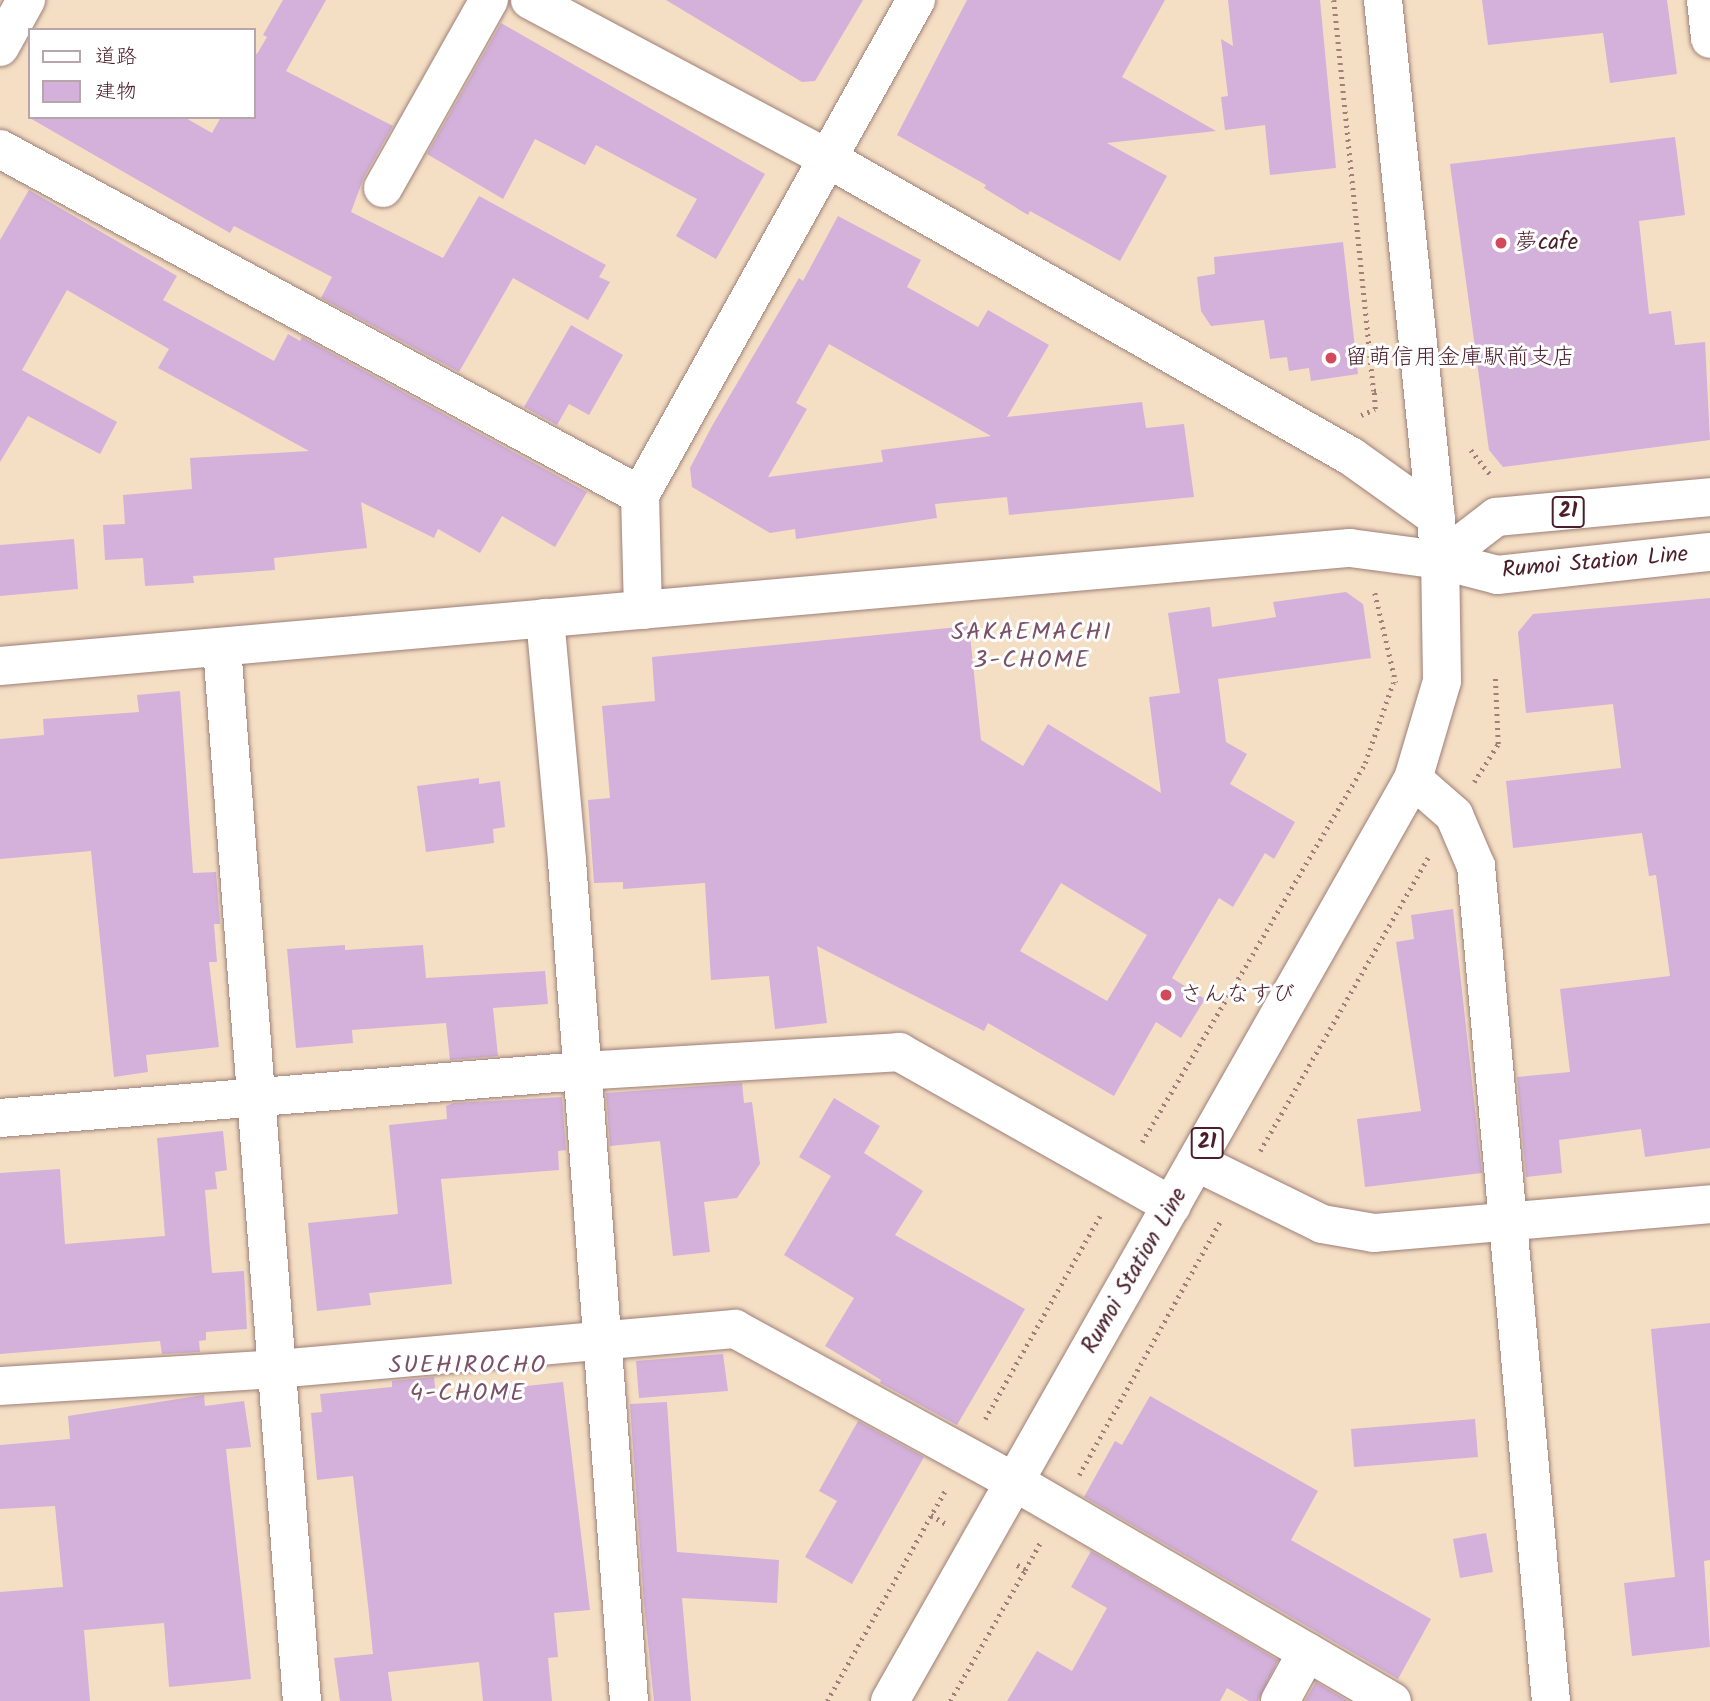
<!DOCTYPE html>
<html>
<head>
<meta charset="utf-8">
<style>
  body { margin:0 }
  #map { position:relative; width:1710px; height:1701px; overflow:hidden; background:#f4dfc4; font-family:Kalam,"Klee One",sans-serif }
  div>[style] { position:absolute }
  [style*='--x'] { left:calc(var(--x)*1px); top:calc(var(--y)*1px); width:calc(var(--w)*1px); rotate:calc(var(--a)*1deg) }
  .building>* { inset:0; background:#d3b1da }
  .path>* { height:4.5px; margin-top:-2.25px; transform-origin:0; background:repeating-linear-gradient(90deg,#9f7f78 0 2px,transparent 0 7px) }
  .roads { filter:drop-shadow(0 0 2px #9f7f78) drop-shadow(0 0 2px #9f7f78) }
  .minor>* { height:38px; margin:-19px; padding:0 19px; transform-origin:19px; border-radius:19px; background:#fff }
  .major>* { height:38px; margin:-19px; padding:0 19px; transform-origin:19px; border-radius:19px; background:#fff }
  .dots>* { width:19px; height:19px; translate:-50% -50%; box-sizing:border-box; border:4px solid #fff; border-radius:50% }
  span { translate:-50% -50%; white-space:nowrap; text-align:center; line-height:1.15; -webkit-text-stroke:6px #fff; paint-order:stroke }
  .shield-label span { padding:2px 5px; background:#fff; border:2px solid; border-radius:5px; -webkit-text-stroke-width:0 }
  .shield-label { font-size:21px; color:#4a1f2b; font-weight:700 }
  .poi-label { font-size:23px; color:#4a1f2b }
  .left { translate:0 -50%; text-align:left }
  .street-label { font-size:23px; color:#4a1f2b }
  .neighbourhood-label { font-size:24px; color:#7a5268; letter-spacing:2px }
  .legend { position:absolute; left:28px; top:28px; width:228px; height:91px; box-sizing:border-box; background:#fff; border:2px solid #b7a5aa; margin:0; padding:9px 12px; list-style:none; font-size:21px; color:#4a1f2b }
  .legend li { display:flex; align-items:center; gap:14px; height:35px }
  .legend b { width:35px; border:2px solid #b7a5aa }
</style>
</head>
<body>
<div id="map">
  <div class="building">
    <i style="clip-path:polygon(283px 0,326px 0,286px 71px,393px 126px,364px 177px,351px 212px,443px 258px,479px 196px,606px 265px,599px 277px,610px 282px,588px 320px,513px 278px,459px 372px,321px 298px,332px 277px,234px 226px,230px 233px,28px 117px,184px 117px,212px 133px,221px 117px,254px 117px,254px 52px,257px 54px,267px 37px,263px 35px)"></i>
    <i style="clip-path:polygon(666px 0,863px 0,815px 81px,802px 82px)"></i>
    <i style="clip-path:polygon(967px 0,1165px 0,1122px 77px,1216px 131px,1107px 143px,1167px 176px,1120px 261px,1030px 211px,1028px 215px,984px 188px,986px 185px,897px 135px)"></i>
    <i style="clip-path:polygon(1228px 0,1320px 0,1336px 168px,1270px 175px,1265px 125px,1225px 130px,1221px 97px,1228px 96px,1221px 39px,1233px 46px)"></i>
    <i style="clip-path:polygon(1482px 0,1667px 0,1677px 74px,1610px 83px,1603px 33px,1488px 45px)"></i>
    <i style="clip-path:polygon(501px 23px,765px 174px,716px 259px,676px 236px,697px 199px,596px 145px,585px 165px,535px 139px,503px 199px,427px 154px)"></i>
    <i style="clip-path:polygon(1675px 137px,1685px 215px,1639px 221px,1649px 314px,1671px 311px,1675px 345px,1705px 342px,1710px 440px,1503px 467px,1489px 450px,1450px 164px)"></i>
    <i style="clip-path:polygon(29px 190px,177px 276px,163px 300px,274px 361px,288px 334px,300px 341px,302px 337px,587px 492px,555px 547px,502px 516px,480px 553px,438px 529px,434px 538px,361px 502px,367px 548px,274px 558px,275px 570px,193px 576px,194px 583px,145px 586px,143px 558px,105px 560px,103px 525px,125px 524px,123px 495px,192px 489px,190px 458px,309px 451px,158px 368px,169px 349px,67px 290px,22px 370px,117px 422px,100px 454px,28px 416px,0 462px,0 240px)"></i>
    <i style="clip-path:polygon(evenodd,838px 216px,921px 260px,907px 287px,978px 327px,988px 310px,1049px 345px,1007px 417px,1142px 402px,1146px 428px,1184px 424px,1194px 497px,1009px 515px,1007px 497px,935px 504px,937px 518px,796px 539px,795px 529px,770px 533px,692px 487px,690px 468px,712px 426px,799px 278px,803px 281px,838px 216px,829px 344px,991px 436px,881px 450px,883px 462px,768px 477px,807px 409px,796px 403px,829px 344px)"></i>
    <i style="clip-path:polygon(1343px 242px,1358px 374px,1311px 381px,1309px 368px,1289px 371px,1287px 357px,1270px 359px,1264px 320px,1211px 326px,1201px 311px,1197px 277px,1215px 274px,1214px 257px)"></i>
    <i style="clip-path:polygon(571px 325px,623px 355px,589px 415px,569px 404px,557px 425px,524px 407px)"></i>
    <i style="clip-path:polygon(74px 539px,78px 589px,0 596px,0 545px)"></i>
    <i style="clip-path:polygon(evenodd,1346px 592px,1363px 604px,1371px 658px,1218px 679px,1226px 742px,1247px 754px,1230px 784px,1295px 822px,1274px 859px,1265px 853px,1233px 907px,1219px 898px,1172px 978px,1205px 999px,1181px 1038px,1156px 1022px,1114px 1096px,988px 1023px,984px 1031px,817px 946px,827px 1023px,775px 1029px,769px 976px,711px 980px,705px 883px,623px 889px,623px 882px,594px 883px,588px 800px,610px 798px,602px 706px,655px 701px,652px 657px,969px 626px,981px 740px,1023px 766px,1048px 724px,1161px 793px,1149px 697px,1180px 693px,1168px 613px,1210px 607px,1212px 627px,1276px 617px,1273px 602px,1346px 592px,1061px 883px,1147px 935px,1107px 1001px,1020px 951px,1061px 883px)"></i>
    <i style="clip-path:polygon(1710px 598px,1710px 1148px,1645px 1157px,1641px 1129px,1559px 1140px,1562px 1173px,1526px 1177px,1517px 1077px,1570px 1072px,1560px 989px,1670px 976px,1656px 875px,1649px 876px,1642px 833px,1513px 848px,1506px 781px,1621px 768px,1613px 704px,1526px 713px,1518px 632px,1533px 614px)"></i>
    <i style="clip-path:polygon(180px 691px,193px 873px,216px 872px,220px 924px,214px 924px,217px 962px,209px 962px,219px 1047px,146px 1055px,148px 1072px,114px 1077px,91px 851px,0 859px,0 739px,44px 735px,43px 719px,139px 712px,137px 695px)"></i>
    <i style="clip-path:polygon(479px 778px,479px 784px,500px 781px,505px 827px,493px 829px,494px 843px,426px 852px,417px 786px)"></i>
    <i style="clip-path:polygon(1453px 909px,1482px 1173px,1365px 1187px,1357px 1119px,1421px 1111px,1396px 942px,1414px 939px,1411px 915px)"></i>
    <i style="clip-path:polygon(345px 945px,345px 950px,423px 945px,426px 978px,545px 971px,548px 1004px,493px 1008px,498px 1056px,450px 1060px,446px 1023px,352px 1030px,353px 1043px,296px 1048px,287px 949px)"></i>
    <i style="clip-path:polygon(742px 1083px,744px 1103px,752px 1102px,760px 1164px,737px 1198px,704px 1202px,710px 1252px,673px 1256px,660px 1141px,610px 1146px,606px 1093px)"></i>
    <i style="clip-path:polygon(562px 1097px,566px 1150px,558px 1151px,559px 1170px,441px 1179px,452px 1284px,369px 1293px,371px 1305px,317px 1311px,308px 1223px,398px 1214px,389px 1125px,447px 1119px,446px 1106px,454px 1103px)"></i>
    <i style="clip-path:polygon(834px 1098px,880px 1126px,864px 1153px,923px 1191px,895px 1235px,1025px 1309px,957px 1425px,880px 1383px,881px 1380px,825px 1346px,854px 1298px,784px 1255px,831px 1176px,799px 1157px)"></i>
    <i style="clip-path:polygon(223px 1131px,227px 1170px,215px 1172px,217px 1189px,205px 1190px,212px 1273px,244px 1271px,247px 1329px,206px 1332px,206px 1340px,199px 1341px,200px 1352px,162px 1354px,160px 1341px,0 1354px,0 1173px,60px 1169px,65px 1244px,165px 1236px,157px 1138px)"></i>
    <i style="clip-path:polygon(1710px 1323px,1710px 1560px,1704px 1561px,1710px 1647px,1632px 1656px,1624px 1583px,1675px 1577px,1651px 1329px)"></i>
    <i style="clip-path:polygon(723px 1354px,728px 1391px,639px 1398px,636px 1361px)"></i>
    <i style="clip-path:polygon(434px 1377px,436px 1396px,563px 1382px,590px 1610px,554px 1613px,558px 1657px,548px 1658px,552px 1701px,483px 1701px,479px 1662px,388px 1672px,392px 1701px,340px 1701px,334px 1658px,373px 1654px,369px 1614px,353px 1476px,317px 1480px,311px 1413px,322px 1412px,320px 1394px,392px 1387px,392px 1381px)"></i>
    <i style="clip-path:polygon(204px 1395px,205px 1406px,244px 1401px,251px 1447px,226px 1449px,251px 1679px,169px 1687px,164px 1623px,84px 1630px,90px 1701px,0 1701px,0 1592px,63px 1587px,55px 1506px,0 1509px,0 1445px,70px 1439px,68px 1416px)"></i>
    <i style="clip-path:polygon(1150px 1396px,1318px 1491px,1291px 1540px,1431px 1619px,1398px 1679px,1084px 1497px,1115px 1441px,1122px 1445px)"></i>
    <i style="clip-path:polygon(667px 1402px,677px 1552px,779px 1560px,777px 1603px,682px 1598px,691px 1701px,654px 1701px,644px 1604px,630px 1404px)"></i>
    <i style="clip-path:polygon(1475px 1419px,1478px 1457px,1354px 1467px,1351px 1429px)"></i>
    <i style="clip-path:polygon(858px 1421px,924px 1457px,852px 1584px,805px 1557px,837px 1501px,819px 1491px)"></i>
    <i style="clip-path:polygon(1486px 1533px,1493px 1572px,1460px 1578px,1453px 1539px)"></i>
    <i style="clip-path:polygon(1091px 1551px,1278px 1660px,1258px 1701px,1249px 1701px,1227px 1688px,1220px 1701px,1007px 1701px,1037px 1651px,1072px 1671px,1107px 1608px,1071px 1587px)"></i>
    <i style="clip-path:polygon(1316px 1682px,1348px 1701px,1305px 1701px)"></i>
  </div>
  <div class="path">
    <i style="--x:1334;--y:0;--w:393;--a:84.2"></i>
    <i style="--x:1361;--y:415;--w:15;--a:-23"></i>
    <i style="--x:1375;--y:409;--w:18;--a:-93"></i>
    <i style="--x:1374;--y:391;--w:7;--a:-8"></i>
    <i style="--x:1471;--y:450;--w:33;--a:52"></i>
    <i style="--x:1375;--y:593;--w:92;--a:76.9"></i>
    <i style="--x:1474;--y:782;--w:45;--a:-57.7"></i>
    <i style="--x:1498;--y:744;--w:69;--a:-92.5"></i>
    <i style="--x:1142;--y:1142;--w:440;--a:-59.5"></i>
    <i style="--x:1365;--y:763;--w:85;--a:-70.7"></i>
    <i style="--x:1260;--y:1151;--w:338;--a:-60.2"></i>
    <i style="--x:985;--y:1419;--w:236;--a:-60.5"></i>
    <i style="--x:1079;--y:1475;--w:292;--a:-60.9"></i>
    <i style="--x:931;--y:1515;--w:17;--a:31"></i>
    <i style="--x:1025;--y:1570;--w:31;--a:-61"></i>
    <i style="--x:827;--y:1701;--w:241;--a:-60.7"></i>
    <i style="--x:950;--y:1701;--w:151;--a:-60.2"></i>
    <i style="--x:1025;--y:1570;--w:13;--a:-151"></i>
  </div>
  <div class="roads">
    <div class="minor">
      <i style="--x:530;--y:0;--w:334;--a:28"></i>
      <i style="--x:825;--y:157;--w:606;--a:29.65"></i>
      <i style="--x:1352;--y:457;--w:103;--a:35.5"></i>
      <i style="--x:1706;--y:0;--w:39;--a:84"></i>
      <i style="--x:0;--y:47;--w:54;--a:-61"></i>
      <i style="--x:0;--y:149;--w:728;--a:28.4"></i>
      <i style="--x:383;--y:188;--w:216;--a:-60.6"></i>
      <i style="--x:643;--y:610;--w:115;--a:-91.5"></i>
      <i style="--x:640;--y:495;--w:567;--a:-60.86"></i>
      <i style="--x:545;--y:618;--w:244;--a:84.8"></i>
      <i style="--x:567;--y:861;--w:842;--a:85.78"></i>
      <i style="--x:222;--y:647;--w:1057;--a:85.66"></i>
      <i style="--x:0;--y:666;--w:1355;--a:-5"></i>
      <i style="--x:1350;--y:548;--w:91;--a:7.6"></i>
      <i style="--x:1440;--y:560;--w:563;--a:-95.81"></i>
      <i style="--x:1413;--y:779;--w:55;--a:41.3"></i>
      <i style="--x:1454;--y:815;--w:56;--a:66.7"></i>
      <i style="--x:1476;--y:866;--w:838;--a:84.87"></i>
      <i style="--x:0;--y:1118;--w:583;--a:-4.62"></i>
      <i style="--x:581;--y:1071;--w:319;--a:-3.4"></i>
      <i style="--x:899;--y:1052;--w:313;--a:29.4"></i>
      <i style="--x:1196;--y:1162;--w:140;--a:26.2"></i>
      <i style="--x:1322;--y:1224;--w:53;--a:9.8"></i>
      <i style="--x:1374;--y:1233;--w:337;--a:-4.9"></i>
      <i style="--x:0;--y:1386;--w:278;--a:-3.5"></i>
      <i style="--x:277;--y:1369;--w:460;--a:-5"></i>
      <i style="--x:735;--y:1329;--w:319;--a:28.7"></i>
      <i style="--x:1015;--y:1482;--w:436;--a:30.2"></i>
      <i style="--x:1280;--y:1701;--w:56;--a:-61.1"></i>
    </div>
    <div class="major">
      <i style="--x:1440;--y:560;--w:71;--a:-37.5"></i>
      <i style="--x:1496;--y:517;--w:215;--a:-5.3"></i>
      <i style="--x:1440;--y:560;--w:59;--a:14.7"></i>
      <i style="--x:1497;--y:575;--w:214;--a:-6.2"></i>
      <i style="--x:890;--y:1701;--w:1060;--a:-60.44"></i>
      <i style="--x:1413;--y:779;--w:102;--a:-73.5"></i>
      <i style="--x:1442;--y:681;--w:121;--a:-90.9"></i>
    </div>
  </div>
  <div class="dots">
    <i style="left:1501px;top:243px;background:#d1495b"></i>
    <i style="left:1331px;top:358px;background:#d1495b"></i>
    <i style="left:1166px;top:995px;background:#d1495b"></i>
  </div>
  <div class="shield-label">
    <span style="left:1568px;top:512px">21</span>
    <span style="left:1207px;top:1143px">21</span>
  </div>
  <div class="poi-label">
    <span class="left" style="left:1515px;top:243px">夢cafe</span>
    <span class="left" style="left:1345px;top:358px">留萌信用金庫駅前支店</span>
    <span class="left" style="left:1180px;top:995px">さんなすび</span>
  </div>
  <div class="street-label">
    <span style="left:1595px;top:563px;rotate:-5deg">Rumoi Station Line</span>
    <span style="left:1135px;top:1271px;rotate:-60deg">Rumoi Station Line</span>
  </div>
  <div class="neighbourhood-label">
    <span style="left:1032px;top:647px">SAKAEMACHI<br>3-CHOME</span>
    <span style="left:468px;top:1380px">SUEHIROCHO<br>4-CHOME</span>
  </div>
  <ul class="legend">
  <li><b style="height:9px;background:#fff"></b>道路</li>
  <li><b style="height:19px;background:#d3b1da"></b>建物</li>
  </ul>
</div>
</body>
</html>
